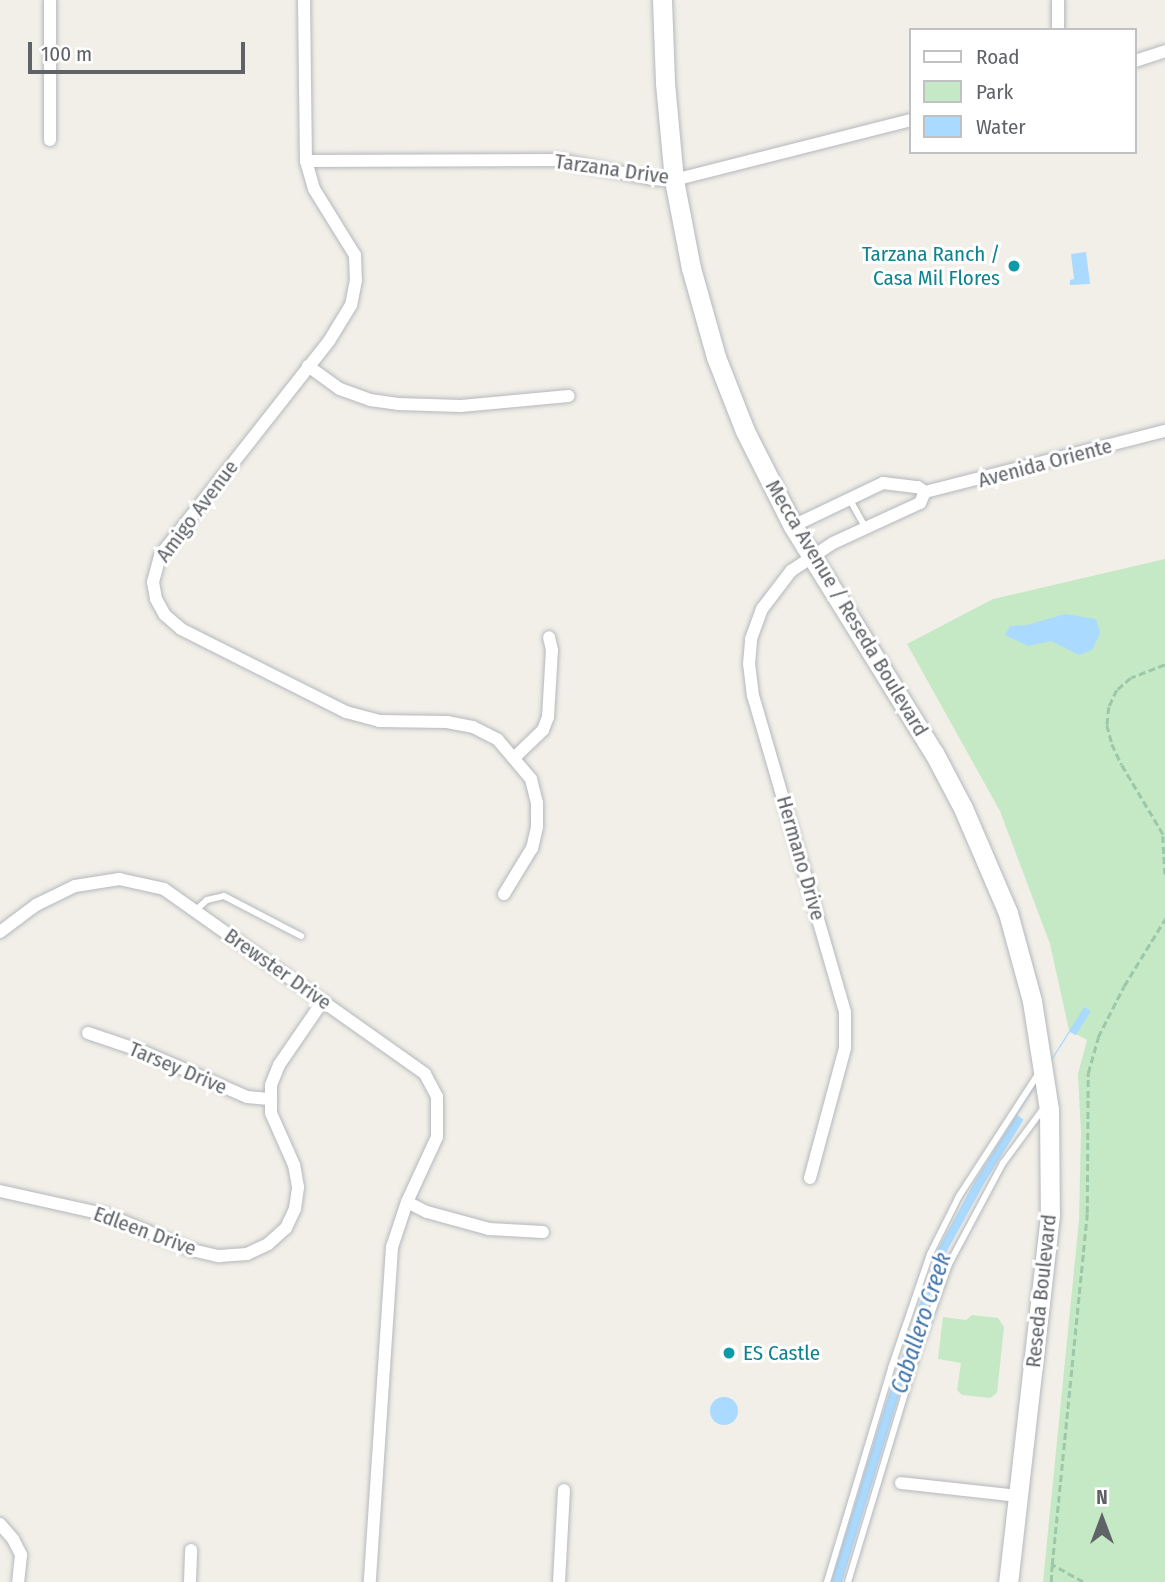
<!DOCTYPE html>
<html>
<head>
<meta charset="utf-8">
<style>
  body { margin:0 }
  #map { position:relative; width:1165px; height:1582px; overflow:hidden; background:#f1efe8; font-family:"Fira Sans Condensed",sans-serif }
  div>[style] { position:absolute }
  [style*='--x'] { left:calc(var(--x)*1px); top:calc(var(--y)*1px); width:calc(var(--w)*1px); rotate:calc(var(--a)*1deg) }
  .green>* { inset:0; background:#c5e8c5 }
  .water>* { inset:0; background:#aadaff }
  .round { border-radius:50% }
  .pier>* { inset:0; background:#f1efe8 }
  .path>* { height:2.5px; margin-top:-1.25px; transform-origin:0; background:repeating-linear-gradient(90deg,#9cc7a9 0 7px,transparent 0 10.5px) }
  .roads { filter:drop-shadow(0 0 2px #b5b8bc) drop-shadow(0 0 2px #b5b8bc) }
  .service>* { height:6px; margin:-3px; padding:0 3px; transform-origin:3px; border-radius:3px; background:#fff }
  .minor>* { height:12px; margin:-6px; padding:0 6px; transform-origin:6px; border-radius:6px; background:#fff }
  .secondary>* { height:19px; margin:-9.5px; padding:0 9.5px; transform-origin:9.5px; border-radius:9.5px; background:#fff }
  .dots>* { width:19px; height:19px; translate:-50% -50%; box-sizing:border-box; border:4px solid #fff; border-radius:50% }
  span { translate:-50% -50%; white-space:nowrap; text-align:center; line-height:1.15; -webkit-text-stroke:6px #fff; paint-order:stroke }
  .street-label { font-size:21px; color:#5f6368 }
  .culture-label { font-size:21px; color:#0d838f }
  .right { translate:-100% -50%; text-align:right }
  .left { translate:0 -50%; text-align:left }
  .water-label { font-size:23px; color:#4174aa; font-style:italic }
  .legend { position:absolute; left:909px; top:28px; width:228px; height:126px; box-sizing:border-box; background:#fff; border:2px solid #bfc1c3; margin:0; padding:9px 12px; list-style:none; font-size:21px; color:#5f6368 }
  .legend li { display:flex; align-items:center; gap:14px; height:35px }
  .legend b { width:35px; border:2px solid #bfc1c3 }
  .north { position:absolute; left:1067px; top:1484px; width:70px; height:70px; -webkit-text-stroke:5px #fff; paint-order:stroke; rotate:0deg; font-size:19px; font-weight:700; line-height:28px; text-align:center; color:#5f6368 }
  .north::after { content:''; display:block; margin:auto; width:24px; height:32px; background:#5f6368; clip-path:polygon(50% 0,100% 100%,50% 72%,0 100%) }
  .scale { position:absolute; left:28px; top:42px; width:217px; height:32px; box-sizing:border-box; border:4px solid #5f6368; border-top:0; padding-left:9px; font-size:21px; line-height:24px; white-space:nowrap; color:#5f6368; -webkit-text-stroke:5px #fff; paint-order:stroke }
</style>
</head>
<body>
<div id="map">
  <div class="green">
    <i style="clip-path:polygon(1165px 559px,1165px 1582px,1043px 1582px,1079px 1220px,1081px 1133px,1078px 1074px,1087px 1040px,1069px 1030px,1050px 944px,1000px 811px,907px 644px,993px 599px)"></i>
    <i style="clip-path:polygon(972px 1315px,998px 1318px,1004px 1327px,997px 1393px,990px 1398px,962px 1395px,957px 1390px,961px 1363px,938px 1359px,943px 1317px,966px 1320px)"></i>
  </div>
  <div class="water">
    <i style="clip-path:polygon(1086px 252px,1090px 284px,1070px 285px,1070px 280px,1074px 279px,1071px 254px)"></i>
    <i style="clip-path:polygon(1065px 614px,1096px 619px,1100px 633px,1092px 650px,1079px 655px,1051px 641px,1028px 646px,1005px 635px,1010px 626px,1027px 625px)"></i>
    <i style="clip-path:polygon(1084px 1007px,1091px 1011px,985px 1182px,948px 1249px,928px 1300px,842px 1582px,831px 1582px,885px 1406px,938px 1249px,975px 1181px)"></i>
    <i class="round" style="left:710px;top:1397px;width:28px;height:28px"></i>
  </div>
  <div class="pier">
    <i style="clip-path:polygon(1070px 1032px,1077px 1036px,1024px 1120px,1017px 1115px)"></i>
  </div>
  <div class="path">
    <i style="--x:1165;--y:665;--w:36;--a:159"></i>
    <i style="--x:1131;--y:678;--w:18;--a:139"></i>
    <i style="--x:1117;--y:690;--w:19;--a:115"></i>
    <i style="--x:1109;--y:707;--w:18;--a:96"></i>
    <i style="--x:1107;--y:725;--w:20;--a:75"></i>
    <i style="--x:1112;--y:744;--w:23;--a:65"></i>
    <i style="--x:1122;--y:765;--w:84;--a:59.2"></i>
    <i style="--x:1163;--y:836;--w:38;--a:87"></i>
    <i style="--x:1051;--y:1582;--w:17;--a:-87"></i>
    <i style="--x:1083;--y:1582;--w:35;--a:-151"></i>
    <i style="--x:1052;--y:1565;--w:354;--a:-84.3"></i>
    <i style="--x:1087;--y:1213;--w:140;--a:-89.6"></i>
    <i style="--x:1088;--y:1073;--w:37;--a:-74"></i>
    <i style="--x:1098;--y:1037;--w:57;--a:-63"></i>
    <i style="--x:1124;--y:986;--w:79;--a:-58.5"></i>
  </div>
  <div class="roads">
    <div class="service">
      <i style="--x:849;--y:498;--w:33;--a:61"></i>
      <i style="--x:195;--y:911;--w:16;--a:-43"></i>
      <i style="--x:207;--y:900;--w:17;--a:-13"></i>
      <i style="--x:224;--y:896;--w:87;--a:27.5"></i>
      <i style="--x:827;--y:1582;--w:223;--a:-73.3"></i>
      <i style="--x:891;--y:1368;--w:120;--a:-71.1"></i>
      <i style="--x:930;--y:1254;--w:65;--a:-63.4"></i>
      <i style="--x:959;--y:1196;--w:147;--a:-57"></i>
      <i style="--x:848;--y:1582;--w:239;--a:-73.2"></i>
      <i style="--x:917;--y:1353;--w:95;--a:-70.2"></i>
      <i style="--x:949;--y:1264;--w:115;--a:-61.9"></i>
      <i style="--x:1003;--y:1163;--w:67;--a:-53.5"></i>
    </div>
    <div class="minor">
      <i style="--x:50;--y:0;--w:140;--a:90"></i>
      <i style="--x:304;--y:0;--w:161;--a:89.3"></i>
      <i style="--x:306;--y:161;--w:29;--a:74"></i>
      <i style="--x:314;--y:189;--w:78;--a:58.2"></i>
      <i style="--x:355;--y:255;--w:25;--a:88"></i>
      <i style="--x:356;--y:280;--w:25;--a:101"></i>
      <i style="--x:351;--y:305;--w:42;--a:121.4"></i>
      <i style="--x:329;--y:341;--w:273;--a:128.2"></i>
      <i style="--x:160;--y:556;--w:27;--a:105"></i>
      <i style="--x:153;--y:582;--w:17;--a:80"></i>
      <i style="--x:156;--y:599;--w:18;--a:61"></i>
      <i style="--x:165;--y:615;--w:21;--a:41"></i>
      <i style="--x:181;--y:629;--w:185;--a:26.7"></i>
      <i style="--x:346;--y:712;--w:34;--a:15"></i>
      <i style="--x:379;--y:721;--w:68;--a:0.8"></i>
      <i style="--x:447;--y:722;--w:26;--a:11"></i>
      <i style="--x:473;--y:727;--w:28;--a:27"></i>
      <i style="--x:498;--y:740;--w:51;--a:49.8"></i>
      <i style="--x:531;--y:779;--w:25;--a:76"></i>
      <i style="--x:537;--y:803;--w:24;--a:90"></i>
      <i style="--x:537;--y:827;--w:22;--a:103"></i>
      <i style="--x:532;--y:848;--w:54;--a:121.3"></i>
      <i style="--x:1058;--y:0;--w:30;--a:90"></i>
      <i style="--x:1135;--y:61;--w:32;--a:-18"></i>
      <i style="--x:306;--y:161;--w:253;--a:-0.2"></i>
      <i style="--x:559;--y:160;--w:95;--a:11.5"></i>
      <i style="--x:652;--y:179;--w:22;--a:3"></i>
      <i style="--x:674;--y:180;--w:244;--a:-14.2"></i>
      <i style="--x:308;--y:366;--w:39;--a:36"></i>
      <i style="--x:340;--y:389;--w:32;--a:20"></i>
      <i style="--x:370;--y:400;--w:28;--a:8"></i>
      <i style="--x:398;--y:404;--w:63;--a:1.8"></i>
      <i style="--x:461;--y:406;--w:108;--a:-5.3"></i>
      <i style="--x:793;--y:526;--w:100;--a:-25.5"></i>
      <i style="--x:883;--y:483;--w:35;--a:7"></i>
      <i style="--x:918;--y:487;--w:9;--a:36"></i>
      <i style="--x:925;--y:492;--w:248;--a:-14.3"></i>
      <i style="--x:515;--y:757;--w:39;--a:-44"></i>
      <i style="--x:543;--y:730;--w:14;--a:-69"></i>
      <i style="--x:548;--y:717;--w:67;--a:-86.6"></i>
      <i style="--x:552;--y:650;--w:13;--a:-103"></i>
      <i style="--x:0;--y:932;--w:45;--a:-36.9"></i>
      <i style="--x:36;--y:905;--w:43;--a:-26"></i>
      <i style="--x:75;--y:886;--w:45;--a:-9"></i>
      <i style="--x:119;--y:879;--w:46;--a:12.5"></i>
      <i style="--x:164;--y:889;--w:320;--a:35.3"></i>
      <i style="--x:425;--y:1074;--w:26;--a:62"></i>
      <i style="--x:437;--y:1097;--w:40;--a:90"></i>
      <i style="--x:437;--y:1137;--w:72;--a:114.8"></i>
      <i style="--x:407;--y:1202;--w:47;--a:108.4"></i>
      <i style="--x:392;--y:1247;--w:336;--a:93.8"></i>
      <i style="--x:88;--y:1033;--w:59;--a:18.7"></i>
      <i style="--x:144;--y:1052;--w:112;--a:23.6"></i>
      <i style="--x:247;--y:1097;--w:22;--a:5"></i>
      <i style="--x:810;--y:1178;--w:135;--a:-74.9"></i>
      <i style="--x:845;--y:1048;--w:36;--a:-90"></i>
      <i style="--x:845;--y:1012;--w:329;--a:-106.2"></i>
      <i style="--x:753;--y:696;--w:32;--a:-97"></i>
      <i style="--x:749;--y:664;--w:25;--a:-85"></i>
      <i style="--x:751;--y:639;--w:32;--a:-70"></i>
      <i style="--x:762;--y:609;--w:48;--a:-52.7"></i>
      <i style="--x:791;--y:571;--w:50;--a:-33.7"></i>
      <i style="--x:833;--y:543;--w:96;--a:-24.7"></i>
      <i style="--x:920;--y:503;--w:12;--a:-66"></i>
      <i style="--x:0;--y:1191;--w:111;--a:12.5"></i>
      <i style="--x:108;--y:1215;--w:91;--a:22.6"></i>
      <i style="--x:192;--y:1250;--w:28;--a:13"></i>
      <i style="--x:219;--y:1256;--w:28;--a:-4"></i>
      <i style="--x:247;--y:1254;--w:23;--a:-25"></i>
      <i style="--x:268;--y:1244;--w:24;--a:-42"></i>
      <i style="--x:286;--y:1228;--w:21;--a:-65"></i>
      <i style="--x:295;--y:1209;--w:22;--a:-82"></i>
      <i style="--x:298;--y:1187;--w:22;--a:-100"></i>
      <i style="--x:294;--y:1165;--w:57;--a:-113.9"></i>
      <i style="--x:271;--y:1113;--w:28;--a:-90"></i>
      <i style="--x:271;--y:1085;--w:22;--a:-68"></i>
      <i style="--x:279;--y:1065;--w:78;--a:-55.5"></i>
      <i style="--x:407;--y:1202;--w:22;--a:27"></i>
      <i style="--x:427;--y:1212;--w:64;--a:15.3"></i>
      <i style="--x:489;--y:1229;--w:54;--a:3.2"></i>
      <i style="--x:901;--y:1483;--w:119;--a:6.3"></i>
      <i style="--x:0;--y:1524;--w:20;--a:49"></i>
      <i style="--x:13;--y:1539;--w:18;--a:63"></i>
      <i style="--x:21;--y:1555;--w:27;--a:96"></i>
      <i style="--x:190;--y:1582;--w:32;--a:-88"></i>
      <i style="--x:559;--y:1582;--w:92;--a:-86.9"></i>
    </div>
    <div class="secondary">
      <i style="--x:662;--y:0;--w:83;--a:87.9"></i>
      <i style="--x:665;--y:83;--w:97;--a:84.7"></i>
      <i style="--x:674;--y:180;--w:90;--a:79.1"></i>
      <i style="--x:691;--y:268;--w:92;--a:74.3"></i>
      <i style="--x:716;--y:357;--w:79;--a:68.6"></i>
      <i style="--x:745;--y:431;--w:106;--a:63.2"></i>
      <i style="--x:793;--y:526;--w:267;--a:58.2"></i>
      <i style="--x:934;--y:753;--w:62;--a:62.2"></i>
      <i style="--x:963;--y:808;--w:114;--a:66.8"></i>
      <i style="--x:1008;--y:913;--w:91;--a:74.7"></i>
      <i style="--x:1032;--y:1001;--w:110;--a:81.1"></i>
      <i style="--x:1049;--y:1110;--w:105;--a:89.5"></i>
      <i style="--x:1050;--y:1215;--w:369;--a:96.5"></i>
    </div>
  </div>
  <div class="dots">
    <i style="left:1014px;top:266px;background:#0f9aa8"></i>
    <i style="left:729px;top:1353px;background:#0f9aa8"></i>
  </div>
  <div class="street-label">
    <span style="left:612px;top:169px;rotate:8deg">Tarzana Drive</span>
    <span style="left:1045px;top:463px;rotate:-15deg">Avenida Oriente</span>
    <span style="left:197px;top:511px;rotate:-53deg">Amigo Avenue</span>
    <span style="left:847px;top:608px;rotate:59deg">Mecca Avenue / Reseda Boulevard</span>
    <span style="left:801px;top:858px;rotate:74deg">Hermano Drive</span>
    <span style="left:278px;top:969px;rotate:35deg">Brewster Drive</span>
    <span style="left:178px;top:1068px;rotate:23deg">Tarsey Drive</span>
    <span style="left:145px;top:1231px;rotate:20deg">Edleen Drive</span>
    <span style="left:1041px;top:1291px;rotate:-84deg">Reseda Boulevard</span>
  </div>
  <div class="culture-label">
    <span class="right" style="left:1000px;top:266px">Tarzana Ranch /<br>Casa Mil Flores</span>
    <span class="left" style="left:743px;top:1353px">ES Castle</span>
  </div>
  <div class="water-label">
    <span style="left:921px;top:1323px;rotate:-72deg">Caballero Creek</span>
  </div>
  <ul class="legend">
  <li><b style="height:9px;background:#fff"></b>Road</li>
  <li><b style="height:19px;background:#c5e8c5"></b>Park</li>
  <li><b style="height:19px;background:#aadaff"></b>Water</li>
  </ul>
  <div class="north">N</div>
  <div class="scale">100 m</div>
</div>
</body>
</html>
